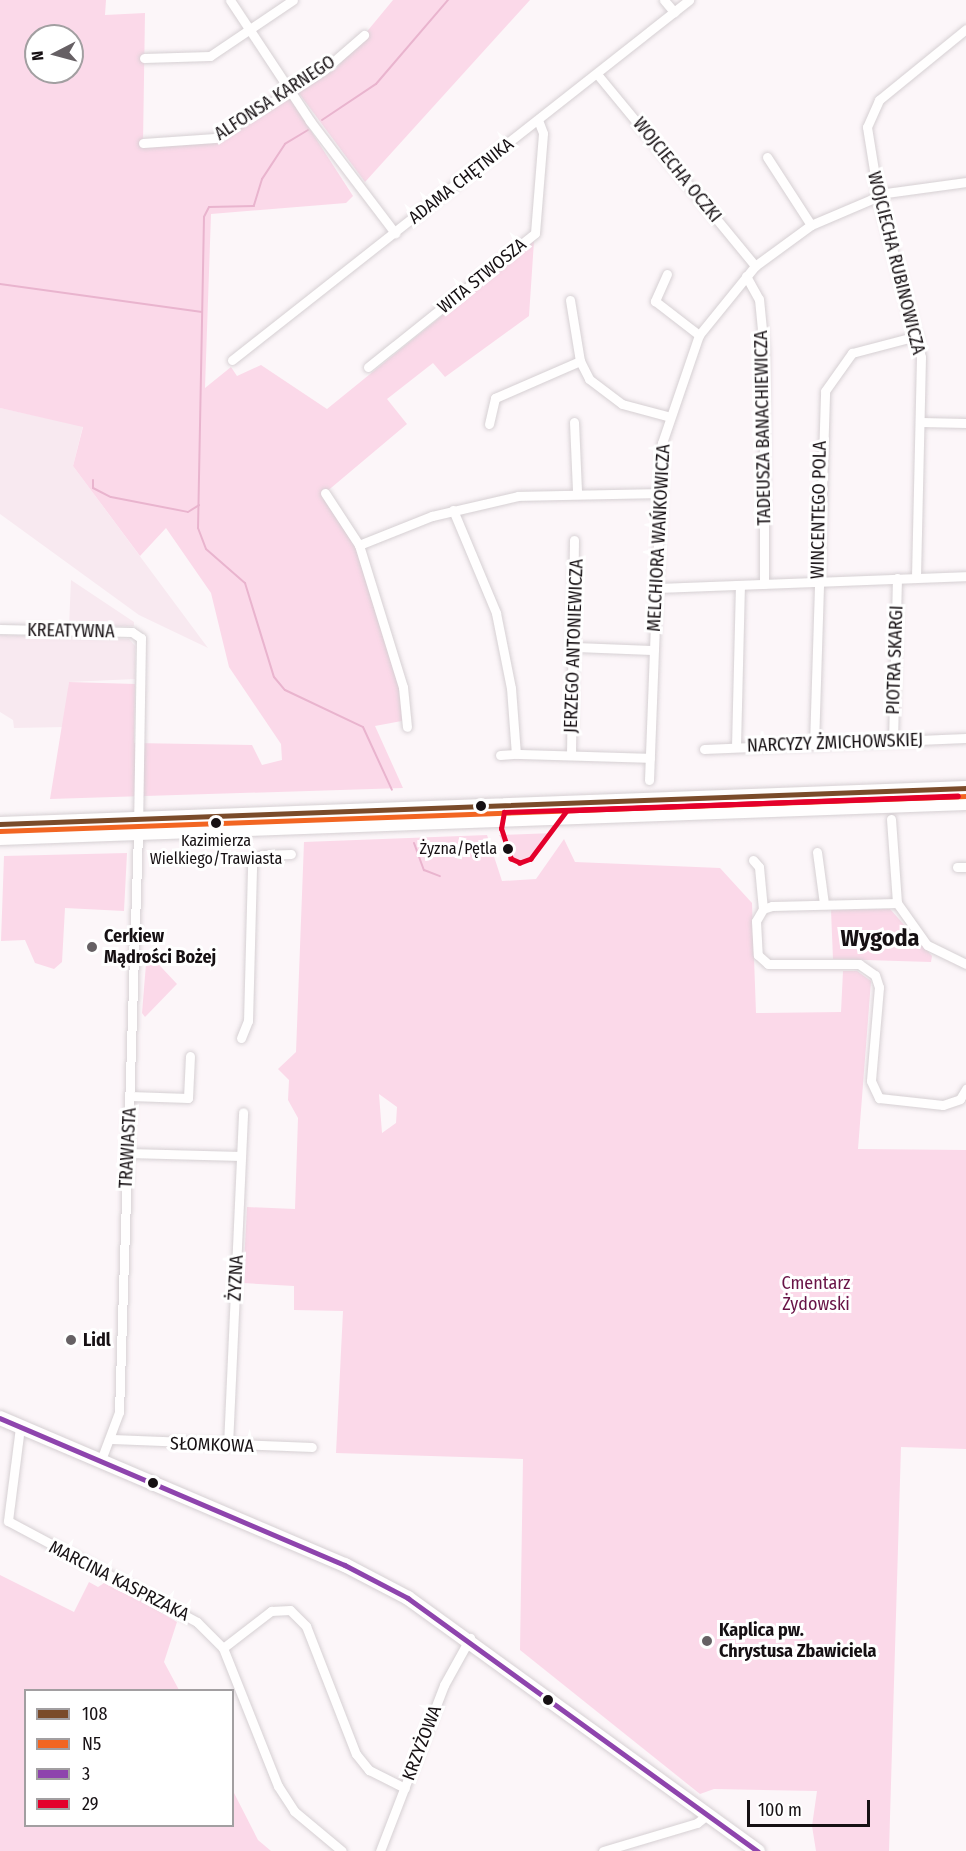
<!DOCTYPE html>
<html>
<head>
<meta charset="utf-8">
<style>
  body { margin:0 }
  #map { position:relative; width:966px; height:1851px; overflow:hidden; background:#fcf6f9; font-family:"Fira Sans Condensed",sans-serif }
  div>[style] { position:absolute }
  [style*='--x'] { left:calc(var(--x)*1px); top:calc(var(--y)*1px); width:calc(var(--w)*1px); rotate:calc(var(--a)*1deg) }
  .built>* { inset:0; background:#f8e9f0 }
  .green>* { inset:0; background:#fbd9e9 }
  .stream>* { height:2px; margin:-1px; padding:0 1px; transform-origin:1px; border-radius:1px; background:#e9b4ce }
  .roads { filter:drop-shadow(0 0 2px #d6d0d3) drop-shadow(0 0 2px #d6d0d3) }
  .street>* { height:9px; margin:-4.5px; padding:0 4.5px; transform-origin:4.5px; border-radius:4.5px; background:#fffefe }
  .secondary>* { height:14px; margin:-7px; padding:0 7px; transform-origin:7px; border-radius:7px; background:#fffefe }
  .bus-1>* { height:4.5px; margin:-2.25px; padding:0 2.25px; transform-origin:2.25px; border-radius:2.25px; background:#7a4b2a }
  .bus-2>* { height:4.5px; margin:-2.25px; padding:0 2.25px; transform-origin:2.25px; border-radius:2.25px; background:#f26522 }
  .bus-3>* { height:4.5px; margin:-2.25px; padding:0 2.25px; transform-origin:2.25px; border-radius:2.25px; background:#8e44ad }
  .bus-4>* { height:4.5px; margin:-2.25px; padding:0 2.25px; transform-origin:2.25px; border-radius:2.25px; background:#e4002b }
  .dots>* { width:16px; height:16px; translate:-50% -50%; box-sizing:border-box; border:3px solid #fff; border-radius:50% }
  span { translate:-50% -50%; white-space:nowrap; text-align:center; line-height:1.15; -webkit-text-stroke:6px #fff; paint-order:stroke }
  .bus-label { font-size:16px; color:#161013 }
  .right { translate:-100% -50%; text-align:right }
  .street-label { font-size:18px; color:#161013 }
  .poi-label { font-size:18px; color:#161013; font-weight:700 }
  .left { translate:0 -50%; text-align:left }
  .park-label { font-size:18px; color:#681346 }
  .district-label { font-size:24px; color:#161013; font-weight:700 }
  .legend { position:absolute; left:24px; top:1689px; width:210px; height:138px; box-sizing:border-box; background:#fff; border:2px solid #a29fa1; margin:0; padding:8px 10px; list-style:none; font-size:18px; color:#161013 }
  .legend li { display:flex; align-items:center; gap:12px; height:30px }
  .legend b { width:30px; border:2px solid #a29fa1 }
  .north { position:absolute; left:24px; top:24px; width:60px; height:60px; box-sizing:border-box; background:#fff; border:2px solid #a29fa1; border-radius:50%; rotate:264deg; font-size:16px; font-weight:700; line-height:24px; text-align:center; color:#161013 }
  .north::after { content:''; display:block; margin:auto; width:21px; height:27px; background:#666064; clip-path:polygon(50% 0,100% 100%,50% 72%,0 100%) }
  .scale { position:absolute; left:747px; top:1800px; width:123px; height:27px; box-sizing:border-box; border:3px solid #161013; border-top:0; padding-left:8px; font-size:18px; line-height:21px; white-space:nowrap; color:#161013; -webkit-text-stroke:4px #fff; paint-order:stroke }
</style>
</head>
<body>
<div id="map">
  <div class="built">
    <i style="clip-path:polygon(0 408px,83px 426px,73px 466px,208px 648px,139px 615px,0 514px)"></i>
    <i style="clip-path:polygon(71px 580px,134px 622px,134px 626px,69px 626px)"></i>
    <i style="clip-path:polygon(0 635px,129px 639px,135px 646px,135px 679px,69px 682px,65px 727px,14px 728px,13px 720px,0 712px)"></i>
  </div>
  <div class="green">
    <i style="clip-path:polygon(evenodd,0 0,106px 0,105px 15px,145px 13px,143px 143px,197px 144px,289px 97px,353px 196px,346px 203px,211px 214px,205px 388px,231px 367px,237px 376px,261px 365px,327px 409px,534px 241px,529px 316px,445px 377px,433px 363px,387px 399px,407px 424px,325px 493px,359px 545px,403px 687px,407px 720px,375px 726px,403px 788px,50px 799px,69px 682px,135px 684px,134px 743px,252px 745px,262px 765px,282px 760px,281px 744px,229px 667px,211px 593px,166px 528px,140px 556px,73px 466px,83px 427px,0 408px,0 0,36px 36px,72px 36px,72px 72px,36px 72px,36px 36px)"></i>
    <i style="clip-path:polygon(393px 0,530px 0,365px 182px,298px 92px,336px 69px)"></i>
    <i style="clip-path:polygon(554px 833px,531px 858px,520px 861px,512px 857px,499px 835px)"></i>
    <i style="clip-path:polygon(evenodd,487px 835px,502px 881px,536px 879px,564px 839px,575px 862px,720px 868px,752px 903px,756px 1013px,841px 1012px,843px 971px,857px 971px,871px 981px,858px 1149px,966px 1150px,966px 1449px,901px 1447px,889px 1851px,816px 1851px,812px 1826px,817px 1791px,714px 1789px,700px 1794px,520px 1650px,523px 1459px,336px 1453px,343px 1311px,294px 1310px,294px 1286px,243px 1283px,247px 1207px,295px 1209px,298px 1118px,288px 1100px,289px 1080px,278px 1069px,296px 1052px,304px 842px,487px 835px,379px 1094px,397px 1107px,396px 1123px,382px 1133px,379px 1094px)"></i>
    <i style="clip-path:polygon(127px 853px,124px 911px,65px 908px,62px 962px,54px 969px,35px 963px,25px 940px,1px 941px,4px 856px)"></i>
    <i style="clip-path:polygon(890px 909px,932px 956px,931px 962px,833px 959px,831px 910px)"></i>
    <i style="clip-path:polygon(147px 952px,177px 984px,145px 1017px,142px 1013px)"></i>
    <i style="clip-path:polygon(0 1575px,74px 1612px,89px 1582px,98px 1587px,107px 1581px,177px 1622px,164px 1662px,179px 1690px,26px 1690px,26px 1826px,232px 1826px,233px 1791px,258px 1840px,271px 1851px,0 1851px)"></i>
  </div>
  <div class="stream">
    <i style="--x:322;--y:120;--w:65;--a:-33.7"></i>
    <i style="--x:376;--y:84;--w:111;--a:-49.4"></i>
    <i style="--x:308;--y:130;--w:27;--a:149"></i>
    <i style="--x:285;--y:144;--w:42;--a:123.3"></i>
    <i style="--x:262;--y:179;--w:28;--a:107"></i>
    <i style="--x:254;--y:206;--w:45;--a:178.7"></i>
    <i style="--x:209;--y:207;--w:11;--a:117"></i>
    <i style="--x:204;--y:217;--w:311;--a:91.1"></i>
    <i style="--x:198;--y:528;--w:22;--a:69"></i>
    <i style="--x:206;--y:549;--w:52;--a:41.1"></i>
    <i style="--x:245;--y:583;--w:98;--a:72.9"></i>
    <i style="--x:274;--y:677;--w:17;--a:50"></i>
    <i style="--x:285;--y:690;--w:86;--a:25.4"></i>
    <i style="--x:363;--y:727;--w:69;--a:65.3"></i>
    <i style="--x:0;--y:284;--w:204;--a:7.9"></i>
    <i style="--x:93;--y:480;--w:8;--a:90"></i>
    <i style="--x:93;--y:488;--w:20;--a:27"></i>
    <i style="--x:111;--y:497;--w:78;--a:11"></i>
    <i style="--x:188;--y:512;--w:13;--a:-32"></i>
    <i style="--x:414;--y:843;--w:29;--a:70"></i>
    <i style="--x:424;--y:870;--w:17;--a:21"></i>
  </div>
  <div class="roads">
    <div class="street">
      <i style="--x:230;--y:0;--w:145;--a:56.5"></i>
      <i style="--x:310;--y:121;--w:141;--a:52.8"></i>
      <i style="--x:664;--y:0;--w:16;--a:50"></i>
      <i style="--x:144;--y:58;--w:66;--a:-1.7"></i>
      <i style="--x:210;--y:56;--w:100;--a:-34"></i>
      <i style="--x:597;--y:74;--w:249;--a:50.5"></i>
      <i style="--x:143;--y:143;--w:72;--a:-4"></i>
      <i style="--x:215;--y:138;--w:130;--a:-32.1"></i>
      <i style="--x:325;--y:69;--w:52;--a:-41.1"></i>
      <i style="--x:767;--y:157;--w:81;--a:57.1"></i>
      <i style="--x:667;--y:274;--w:30;--a:114"></i>
      <i style="--x:655;--y:301;--w:56;--a:37.7"></i>
      <i style="--x:746;--y:276;--w:26;--a:61"></i>
      <i style="--x:759;--y:299;--w:51;--a:84.4"></i>
      <i style="--x:764;--y:350;--w:234;--a:90"></i>
      <i style="--x:570;--y:300;--w:62;--a:80.7"></i>
      <i style="--x:580;--y:361;--w:20;--a:63"></i>
      <i style="--x:589;--y:379;--w:41;--a:37.1"></i>
      <i style="--x:622;--y:404;--w:47;--a:14.9"></i>
      <i style="--x:232;--y:360;--w:582;--a:-38.23"></i>
      <i style="--x:368;--y:367;--w:214;--a:-38.7"></i>
      <i style="--x:535;--y:233;--w:100;--a:-85.4"></i>
      <i style="--x:543;--y:133;--w:14;--a:-111"></i>
      <i style="--x:574;--y:422;--w:70;--a:87.5"></i>
      <i style="--x:921;--y:422;--w:45;--a:1.3"></i>
      <i style="--x:489;--y:424;--w:27;--a:-77"></i>
      <i style="--x:495;--y:398;--w:93;--a:-23.5"></i>
      <i style="--x:325;--y:493;--w:62;--a:56.8"></i>
      <i style="--x:359;--y:545;--w:149;--a:72.8"></i>
      <i style="--x:403;--y:687;--w:40;--a:84.3"></i>
      <i style="--x:453;--y:510;--w:112;--a:67.3"></i>
      <i style="--x:496;--y:613;--w:76;--a:78.7"></i>
      <i style="--x:511;--y:688;--w:66;--a:85.7"></i>
      <i style="--x:516;--y:754;--w:134;--a:1.7"></i>
      <i style="--x:359;--y:545;--w:79;--a:-21.7"></i>
      <i style="--x:432;--y:516;--w:88;--a:-13.1"></i>
      <i style="--x:518;--y:496;--w:140;--a:-1.2"></i>
      <i style="--x:916;--y:577;--w:220;--a:-88.7"></i>
      <i style="--x:921;--y:357;--w:168;--a:-104.9"></i>
      <i style="--x:878;--y:195;--w:69;--a:-99.2"></i>
      <i style="--x:867;--y:127;--w:30;--a:-66"></i>
      <i style="--x:879;--y:100;--w:112;--a:-39.2"></i>
      <i style="--x:656;--y:588;--w:310;--a:-2.2"></i>
      <i style="--x:0;--y:629;--w:132;--a:1.3"></i>
      <i style="--x:132;--y:632;--w:11;--a:34"></i>
      <i style="--x:141;--y:638;--w:181;--a:90.9"></i>
      <i style="--x:574;--y:647;--w:79;--a:2.2"></i>
      <i style="--x:893;--y:741;--w:163;--a:-88.6"></i>
      <i style="--x:814;--y:745;--w:354;--a:-88.2"></i>
      <i style="--x:825;--y:391;--w:47;--a:-54.6"></i>
      <i style="--x:852;--y:353;--w:67;--a:-14.7"></i>
      <i style="--x:736;--y:747;--w:162;--a:-88.6"></i>
      <i style="--x:704;--y:749;--w:262;--a:-2.4"></i>
      <i style="--x:500;--y:755;--w:16;--a:-4"></i>
      <i style="--x:571;--y:755;--w:215;--a:-89.2"></i>
      <i style="--x:649;--y:780;--w:337;--a:-87.8"></i>
      <i style="--x:662;--y:443;--w:114;--a:-71.1"></i>
      <i style="--x:699;--y:335;--w:89;--a:-50.9"></i>
      <i style="--x:755;--y:266;--w:69;--a:-36.2"></i>
      <i style="--x:811;--y:225;--w:82;--a:-23.1"></i>
      <i style="--x:886;--y:193;--w:81;--a:-7.8"></i>
      <i style="--x:891;--y:819;--w:84;--a:85.9"></i>
      <i style="--x:817;--y:852;--w:52;--a:82.3"></i>
      <i style="--x:753;--y:860;--w:9;--a:49"></i>
      <i style="--x:759;--y:867;--w:42;--a:84.6"></i>
      <i style="--x:957;--y:867;--w:9;--a:0"></i>
      <i style="--x:966;--y:964;--w:43;--a:-154"></i>
      <i style="--x:927;--y:945;--w:52;--a:-125.5"></i>
      <i style="--x:897;--y:903;--w:125;--a:178.6"></i>
      <i style="--x:772;--y:906;--w:9;--a:162"></i>
      <i style="--x:763;--y:909;--w:14;--a:120"></i>
      <i style="--x:756;--y:921;--w:34;--a:87"></i>
      <i style="--x:758;--y:955;--w:13;--a:42"></i>
      <i style="--x:768;--y:964;--w:91;--a:0"></i>
      <i style="--x:859;--y:964;--w:19;--a:35"></i>
      <i style="--x:875;--y:975;--w:13;--a:72"></i>
      <i style="--x:879;--y:987;--w:94;--a:94.9"></i>
      <i style="--x:871;--y:1081;--w:19;--a:65"></i>
      <i style="--x:879;--y:1098;--w:64;--a:6.2"></i>
      <i style="--x:943;--y:1105;--w:18;--a:-19"></i>
      <i style="--x:960;--y:1099;--w:12;--a:-59"></i>
      <i style="--x:241;--y:1038;--w:18;--a:-68"></i>
      <i style="--x:248;--y:1021;--w:158;--a:-88.5"></i>
      <i style="--x:252;--y:863;--w:13;--a:-39"></i>
      <i style="--x:262;--y:855;--w:29;--a:-2"></i>
      <i style="--x:130;--y:1096;--w:58;--a:2"></i>
      <i style="--x:188;--y:1098;--w:42;--a:-87.3"></i>
      <i style="--x:128;--y:1153;--w:113;--a:1.5"></i>
      <i style="--x:20;--y:1427;--w:95;--a:97.3"></i>
      <i style="--x:8;--y:1521;--w:214;--a:28.1"></i>
      <i style="--x:197;--y:1622;--w:37;--a:45"></i>
      <i style="--x:223;--y:1648;--w:149;--a:68.3"></i>
      <i style="--x:278;--y:1786;--w:30;--a:57"></i>
      <i style="--x:294;--y:1811;--w:62;--a:39.8"></i>
      <i style="--x:112;--y:1439;--w:200;--a:2.3"></i>
      <i style="--x:228;--y:1445;--w:333;--a:-87.4"></i>
      <i style="--x:101;--y:1460;--w:51;--a:-69.4"></i>
      <i style="--x:119;--y:1412;--w:579;--a:-88.12"></i>
      <i style="--x:223;--y:1648;--w:61;--a:-37.6"></i>
      <i style="--x:271;--y:1611;--w:19;--a:-3"></i>
      <i style="--x:290;--y:1610;--w:23;--a:45"></i>
      <i style="--x:306;--y:1626;--w:137;--a:68.7"></i>
      <i style="--x:356;--y:1754;--w:21;--a:51"></i>
      <i style="--x:369;--y:1770;--w:40;--a:26.6"></i>
      <i style="--x:380;--y:1851;--w:178;--a:-68.9"></i>
      <i style="--x:444;--y:1685;--w:54;--a:-61"></i>
      <i style="--x:603;--y:1851;--w:98;--a:-16.6"></i>
      <i style="--x:697;--y:1823;--w:14;--a:-39"></i>
    </div>
    <div class="secondary">
      <i style="--x:0;--y:824;--w:967;--a:-2.13"></i>
      <i style="--x:0;--y:838;--w:967;--a:-2.08"></i>
      <i style="--x:0;--y:1418;--w:375;--a:23.1"></i>
      <i style="--x:345;--y:1565;--w:71;--a:27.6"></i>
      <i style="--x:408;--y:1598;--w:432;--a:35.9"></i>
    </div>
  </div>
  <div class="bus-1">
    <i style="--x:0;--y:824;--w:967;--a:-2.13"></i>
  </div>
  <div class="bus-2">
    <i style="--x:0;--y:831;--w:967;--a:-2.08"></i>
  </div>
  <div class="bus-3">
    <i style="--x:0;--y:1418;--w:375;--a:23.1"></i>
    <i style="--x:345;--y:1565;--w:71;--a:27.6"></i>
    <i style="--x:408;--y:1598;--w:432;--a:35.9"></i>
  </div>
  <div class="bus-4">
    <i style="--x:958;--y:796;--w:391;--a:177.8"></i>
    <i style="--x:567;--y:811;--w:60;--a:126.9"></i>
    <i style="--x:531;--y:859;--w:12;--a:160"></i>
    <i style="--x:520;--y:863;--w:10;--a:-156"></i>
    <i style="--x:511;--y:859;--w:32;--a:-108"></i>
    <i style="--x:501;--y:829;--w:17;--a:-80"></i>
    <i style="--x:504;--y:812;--w:454;--a:-2"></i>
  </div>
  <div class="dots">
    <i style="left:481px;top:806px;background:#161013"></i>
    <i style="left:216px;top:823px;background:#161013"></i>
    <i style="left:508px;top:849px;background:#161013"></i>
    <i style="left:92px;top:947px;background:#666064"></i>
    <i style="left:71px;top:1340px;background:#666064"></i>
    <i style="left:153px;top:1483px;background:#161013"></i>
    <i style="left:707px;top:1641px;background:#666064"></i>
    <i style="left:548px;top:1700px;background:#161013"></i>
  </div>
  <div class="bus-label">
    <span style="left:216px;top:850px">Kazimierza<br>Wielkiego/Trawiasta</span>
    <span class="right" style="left:497px;top:849px">Żyzna/Pętla</span>
  </div>
  <div class="street-label">
    <span style="left:275px;top:98px;rotate:-33deg">ALFONSA KARNEGO</span>
    <span style="left:677px;top:170px;rotate:51deg">WOJCIECHA OCZKI</span>
    <span style="left:461px;top:181px;rotate:-38deg">ADAMA CHĘTNIKA</span>
    <span style="left:896px;top:263px;rotate:76deg">WOJCIECHA RUBINOWICZA</span>
    <span style="left:482px;top:276px;rotate:-39deg">WITA STWOSZA</span>
    <span style="left:763px;top:428px;rotate:-91deg">TADEUSZA BANACHIEWICZA</span>
    <span style="left:819px;top:510px;rotate:-89deg">WINCENTEGO POLA</span>
    <span style="left:659px;top:538px;rotate:-87deg">MELCHIORA WAŃKOWICZA</span>
    <span style="left:71px;top:631px;rotate:1deg">KREATYWNA</span>
    <span style="left:574px;top:646px;rotate:-88deg">JERZEGO ANTONIEWICZA</span>
    <span style="left:895px;top:660px;rotate:-88deg">PIOTRA SKARGI</span>
    <span style="left:835px;top:743px;rotate:-2deg">NARCYZY ŻMICHOWSKIEJ</span>
    <span style="left:128px;top:1148px;rotate:-87deg">TRAWIASTA</span>
    <span style="left:236px;top:1278px;rotate:-87deg">ŻYZNA</span>
    <span style="left:212px;top:1445px;rotate:2deg">SŁOMKOWA</span>
    <span style="left:119px;top:1581px;rotate:27deg">MARCINA KASPRZAKA</span>
    <span style="left:422px;top:1743px;rotate:-69deg">KRZYŻOWA</span>
  </div>
  <div class="poi-label">
    <span class="left" style="left:104px;top:947px">Cerkiew<br>Mądrości Bożej</span>
    <span class="left" style="left:83px;top:1340px">Lidl</span>
    <span class="left" style="left:719px;top:1641px">Kaplica pw.<br>Chrystusa Zbawiciela</span>
  </div>
  <div class="park-label">
    <span style="left:816px;top:1294px">Cmentarz<br>Żydowski</span>
  </div>
  <div class="district-label">
    <span style="left:880px;top:939px">Wygoda</span>
  </div>
  <ul class="legend">
  <li><b style="height:8px;background:#7a4b2a"></b>108</li>
  <li><b style="height:8px;background:#f26522"></b>N5</li>
  <li><b style="height:8px;background:#8e44ad"></b>3</li>
  <li><b style="height:8px;background:#e4002b"></b>29</li>
  </ul>
  <div class="north">N</div>
  <div class="scale">100 m</div>
</div>
</body>
</html>
